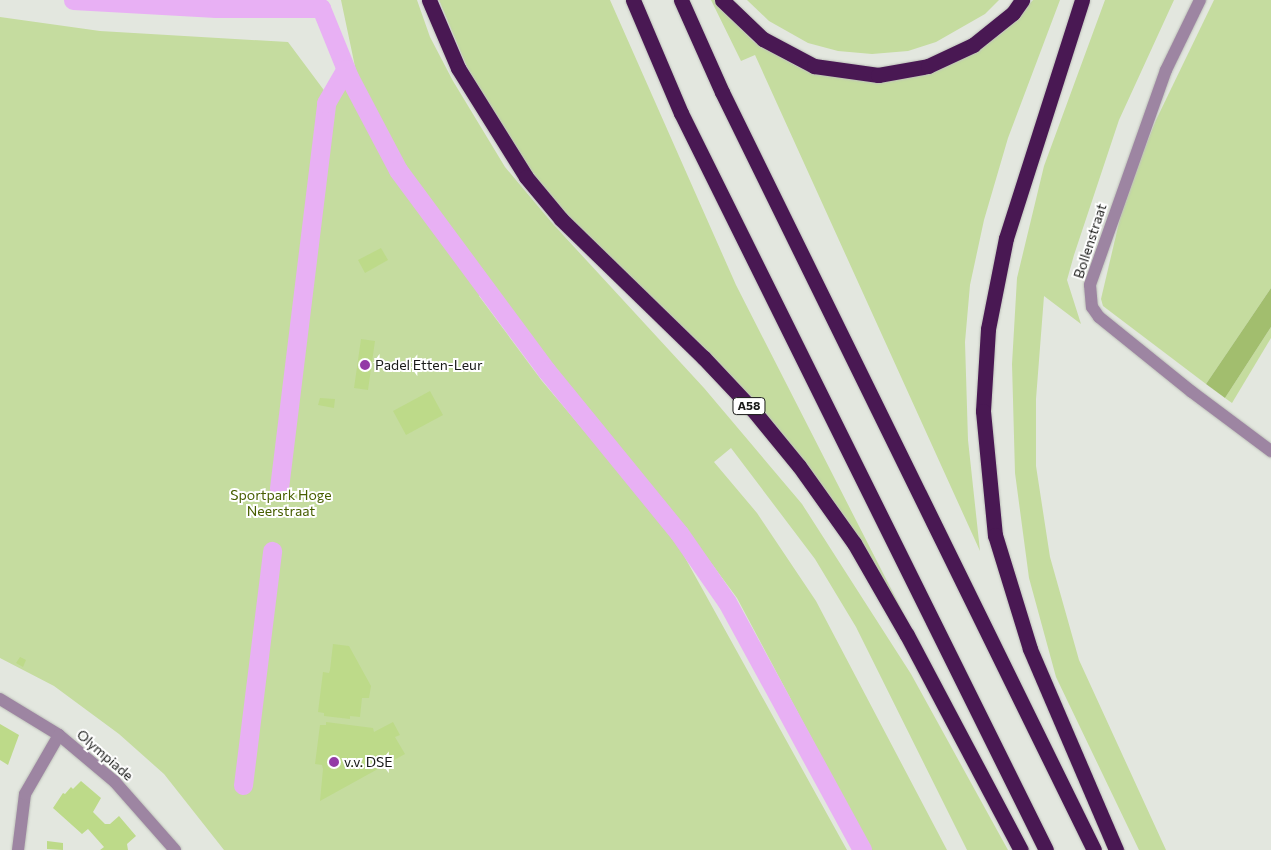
<!DOCTYPE html>
<html>
<head>
<meta charset="utf-8">
<style>
  body { margin:0 }
  #map { position:relative; width:1271px; height:850px; overflow:hidden; background:#e3e7df; font-family:Commissioner,sans-serif }
  div>[style] { position:absolute }
  [style*='--x'] { left:calc(var(--x)*1px); top:calc(var(--y)*1px); width:calc(var(--w)*1px); rotate:calc(var(--a)*1deg) }
  .green>* { inset:0; background:#c5dc9f }
  .forest>* { inset:0; background:#a2be6e }
  .canal>* { height:19px; margin:-9.5px; padding:0 9.5px; transform-origin:9.5px; border-radius:9.5px; background:#e8b0f4 }
  .building>* { inset:0; background:#bdda89 }
  .roads { filter:drop-shadow(0 0 1px #bfc2bb) drop-shadow(0 0 1px #bfc2bb) }
  .minor>* { height:12px; margin:-6px; padding:0 6px; transform-origin:6px; border-radius:6px; background:#9d85a2 }
  .motorway>* { height:15px; margin:-7.5px; padding:0 7.5px; transform-origin:7.5px; border-radius:7.5px; background:#491853 }
  .dots>* { width:14px; height:14px; translate:-50% -50%; box-sizing:border-box; border:2px solid #fff; border-radius:50% }
  span { translate:-50% -50%; white-space:nowrap; text-align:center; line-height:1.15; -webkit-text-stroke:4px #fff; paint-order:stroke }
  .shield-label span { padding:1px 4px; background:#fff; border:1px solid; border-radius:4px; -webkit-text-stroke-width:0 }
  .shield-label { font-size:12px; color:#191a18; font-weight:700 }
  .street-label { font-size:14px; color:#191a18 }
  .poi-label { font-size:14px; color:#191a18 }
  .left { translate:0 -50%; text-align:left }
  .park-label { font-size:14px; color:#475e00 }
</style>
</head>
<body>
<div id="map">
  <div class="green">
    <i style="clip-path:polygon(341px 0,417px 0,430px 37px,453px 81px,505px 167px,553px 224px,704px 388px,802px 504px,911px 674px,1008px 850px,967px 850px,856px 627px,815px 559px,731px 448px,714px 462px,757px 513px,816px 601px,947px 850px,871px 850px,737px 598px,681px 522px,554px 366px,393px 152px,357px 76px)"></i>
    <i style="clip-path:polygon(439px 0,610px 0,736px 285px,912px 630px,802px 463px,546px 192px,516px 151px,467px 67px)"></i>
    <i style="clip-path:polygon(711px 0,715px 0,754px 42px,798px 67px,834px 76px,973px 52px,1001px 34px,1033px 0,1060px 0,1008px 138px,984px 220px,970px 285px,965px 342px,968px 440px,980px 551px,755px 55px,741px 61px)"></i>
    <i style="clip-path:polygon(747px 0,999px 0,985px 14px,936px 42px,908px 51px,872px 54px,838px 51px,808px 43px,769px 21px)"></i>
    <i style="clip-path:polygon(1105px 0,1174px 0,1119px 120px,1074px 255px,1067px 280px,1081px 324px,1044px 296px,1036px 399px,1036px 466px,1050px 557px,1079px 660px,1166px 850px,1139px 850px,1056px 677px,1029px 578px,1015px 473px,1012px 364px,1017px 278px,1044px 166px)"></i>
    <i style="clip-path:polygon(1214px 0,1271px 0,1271px 288px,1206px 384px,1103px 306px,1101px 299px,1125px 197px,1156px 120px)"></i>
    <i style="clip-path:polygon(0 17px,100px 31px,288px 42px,332px 101px,341px 85px,347px 81px,352px 84px,386px 157px,486px 292px,479px 296px,542px 381px,673px 536px,847px 850px,224px 850px,164px 774px,119px 734px,54px 686px,0 658px)"></i>
    <i style="clip-path:polygon(1271px 327px,1271px 338px,1232px 403px,1225px 398px)"></i>
  </div>
  <div class="forest">
    <i style="clip-path:polygon(1271px 288px,1271px 327px,1225px 398px,1206px 384px)"></i>
  </div>
  <div class="canal">
    <i style="--x:73;--y:0;--w:143;--a:3.2"></i>
    <i style="--x:216;--y:8;--w:105;--a:0"></i>
    <i style="--x:321;--y:8;--w:74;--a:67.9"></i>
    <i style="--x:349;--y:77;--w:105;--a:62.2"></i>
    <i style="--x:398;--y:170;--w:249;--a:53.5"></i>
    <i style="--x:546;--y:370;--w:210;--a:50.8"></i>
    <i style="--x:679;--y:533;--w:84;--a:55.2"></i>
    <i style="--x:727;--y:602;--w:282;--a:61.4"></i>
    <i style="--x:279;--y:488;--w:388;--a:-83"></i>
    <i style="--x:326;--y:103;--w:39;--a:-60"></i>
    <i style="--x:243;--y:785;--w:236;--a:-82.9"></i>
  </div>
  <div class="building">
    <i style="clip-path:polygon(381px 248px,388px 260px,365px 273px,358px 260px)"></i>
    <i style="clip-path:polygon(361px 339px,375px 341px,368px 390px,354px 388px)"></i>
    <i style="clip-path:polygon(430px 391px,443px 415px,406px 435px,393px 411px)"></i>
    <i style="clip-path:polygon(320px 398px,335px 399px,334px 408px,318px 405px)"></i>
    <i style="clip-path:polygon(333px 644px,349px 646px,371px 686px,369px 698px,362px 698px,360px 717px,350px 716px,350px 719px,324px 716px,324px 713px,318px 712px,323px 672px,329px 673px,330px 670px)"></i>
    <i style="clip-path:polygon(20px 657px,26px 660px,23px 667px,16px 663px)"></i>
    <i style="clip-path:polygon(326px 722px,373px 728px,374px 732px,393px 722px,400px 735px,395px 737px,405px 754px,320px 801px,323px 769px,322px 765px,315px 764px,320px 725px,326px 725px)"></i>
    <i style="clip-path:polygon(0 724px,19px 735px,8px 765px,0 760px)"></i>
    <i style="clip-path:polygon(81px 781px,101px 798px,93px 812px,105px 824px,110px 824px,119px 816px,136px 836px,127px 844px,128px 850px,100px 850px,104px 847px,88px 829px,82px 834px,53px 808px,63px 793px,65px 794px,71px 787px,73px 789px)"></i>
    <i style="clip-path:polygon(47px 841px,63px 843px,63px 850px,47px 849px)"></i>
  </div>
  <div class="roads">
    <div class="minor">
      <i style="--x:1200;--y:0;--w:78;--a:115.9"></i>
      <i style="--x:1166;--y:70;--w:228;--a:109.5"></i>
      <i style="--x:1090;--y:285;--w:22;--a:85"></i>
      <i style="--x:1092;--y:307;--w:12;--a:55"></i>
      <i style="--x:1099;--y:317;--w:119;--a:38.9"></i>
      <i style="--x:1192;--y:392;--w:99;--a:36.8"></i>
      <i style="--x:0;--y:699;--w:69;--a:31.4"></i>
      <i style="--x:59;--y:735;--w:73;--a:40"></i>
      <i style="--x:115;--y:782;--w:91;--a:48.6"></i>
      <i style="--x:18;--y:850;--w:56;--a:-82.9"></i>
      <i style="--x:25;--y:794;--w:68;--a:-60"></i>
    </div>
    <div class="motorway">
      <i style="--x:429;--y:0;--w:74;--a:66.9"></i>
      <i style="--x:458;--y:68;--w:128;--a:58"></i>
      <i style="--x:526;--y:177;--w:55;--a:50.2"></i>
      <i style="--x:561;--y:219;--w:198;--a:44.2"></i>
      <i style="--x:703;--y:357;--w:73;--a:46.7"></i>
      <i style="--x:753;--y:410;--w:72;--a:50.6"></i>
      <i style="--x:799;--y:466;--w:95;--a:54.5"></i>
      <i style="--x:854;--y:543;--w:106;--a:60.1"></i>
      <i style="--x:907;--y:635;--w:243;--a:62.1"></i>
      <i style="--x:633;--y:0;--w:123;--a:67"></i>
      <i style="--x:681;--y:113;--w:822;--a:63.65"></i>
      <i style="--x:681;--y:0;--w:101;--a:66"></i>
      <i style="--x:722;--y:92;--w:844;--a:63.86"></i>
      <i style="--x:722;--y:0;--w:57;--a:43.6"></i>
      <i style="--x:763;--y:39;--w:58;--a:27.9"></i>
      <i style="--x:814;--y:66;--w:65;--a:8"></i>
      <i style="--x:878;--y:75;--w:51;--a:-10.2"></i>
      <i style="--x:928;--y:66;--w:50;--a:-25"></i>
      <i style="--x:973;--y:45;--w:51;--a:-38.7"></i>
      <i style="--x:1013;--y:13;--w:16;--a:-55"></i>
      <i style="--x:1082;--y:0;--w:250;--a:107.7"></i>
      <i style="--x:1006;--y:238;--w:93;--a:101.2"></i>
      <i style="--x:988;--y:329;--w:82;--a:93.5"></i>
      <i style="--x:983;--y:411;--w:125;--a:84.5"></i>
      <i style="--x:995;--y:535;--w:119;--a:72.9"></i>
      <i style="--x:1030;--y:649;--w:219;--a:66.8"></i>
    </div>
  </div>
  <div class="dots">
    <i style="left:365px;top:365px;background:#943ba6"></i>
    <i style="left:334px;top:762px;background:#943ba6"></i>
  </div>
  <div class="shield-label">
    <span style="left:749px;top:406px">A58</span>
  </div>
  <div class="street-label">
    <span style="left:1090px;top:241px;rotate:-72deg">Bollenstraat</span>
    <span style="left:105px;top:755px;rotate:41deg">Olympiade</span>
  </div>
  <div class="poi-label">
    <span class="left" style="left:375px;top:365px">Padel Etten-Leur</span>
    <span class="left" style="left:344px;top:762px">v.v. DSE</span>
  </div>
  <div class="park-label">
    <span style="left:281px;top:503px">Sportpark Hoge<br>Neerstraat</span>
  </div>
</div>
</body>
</html>
